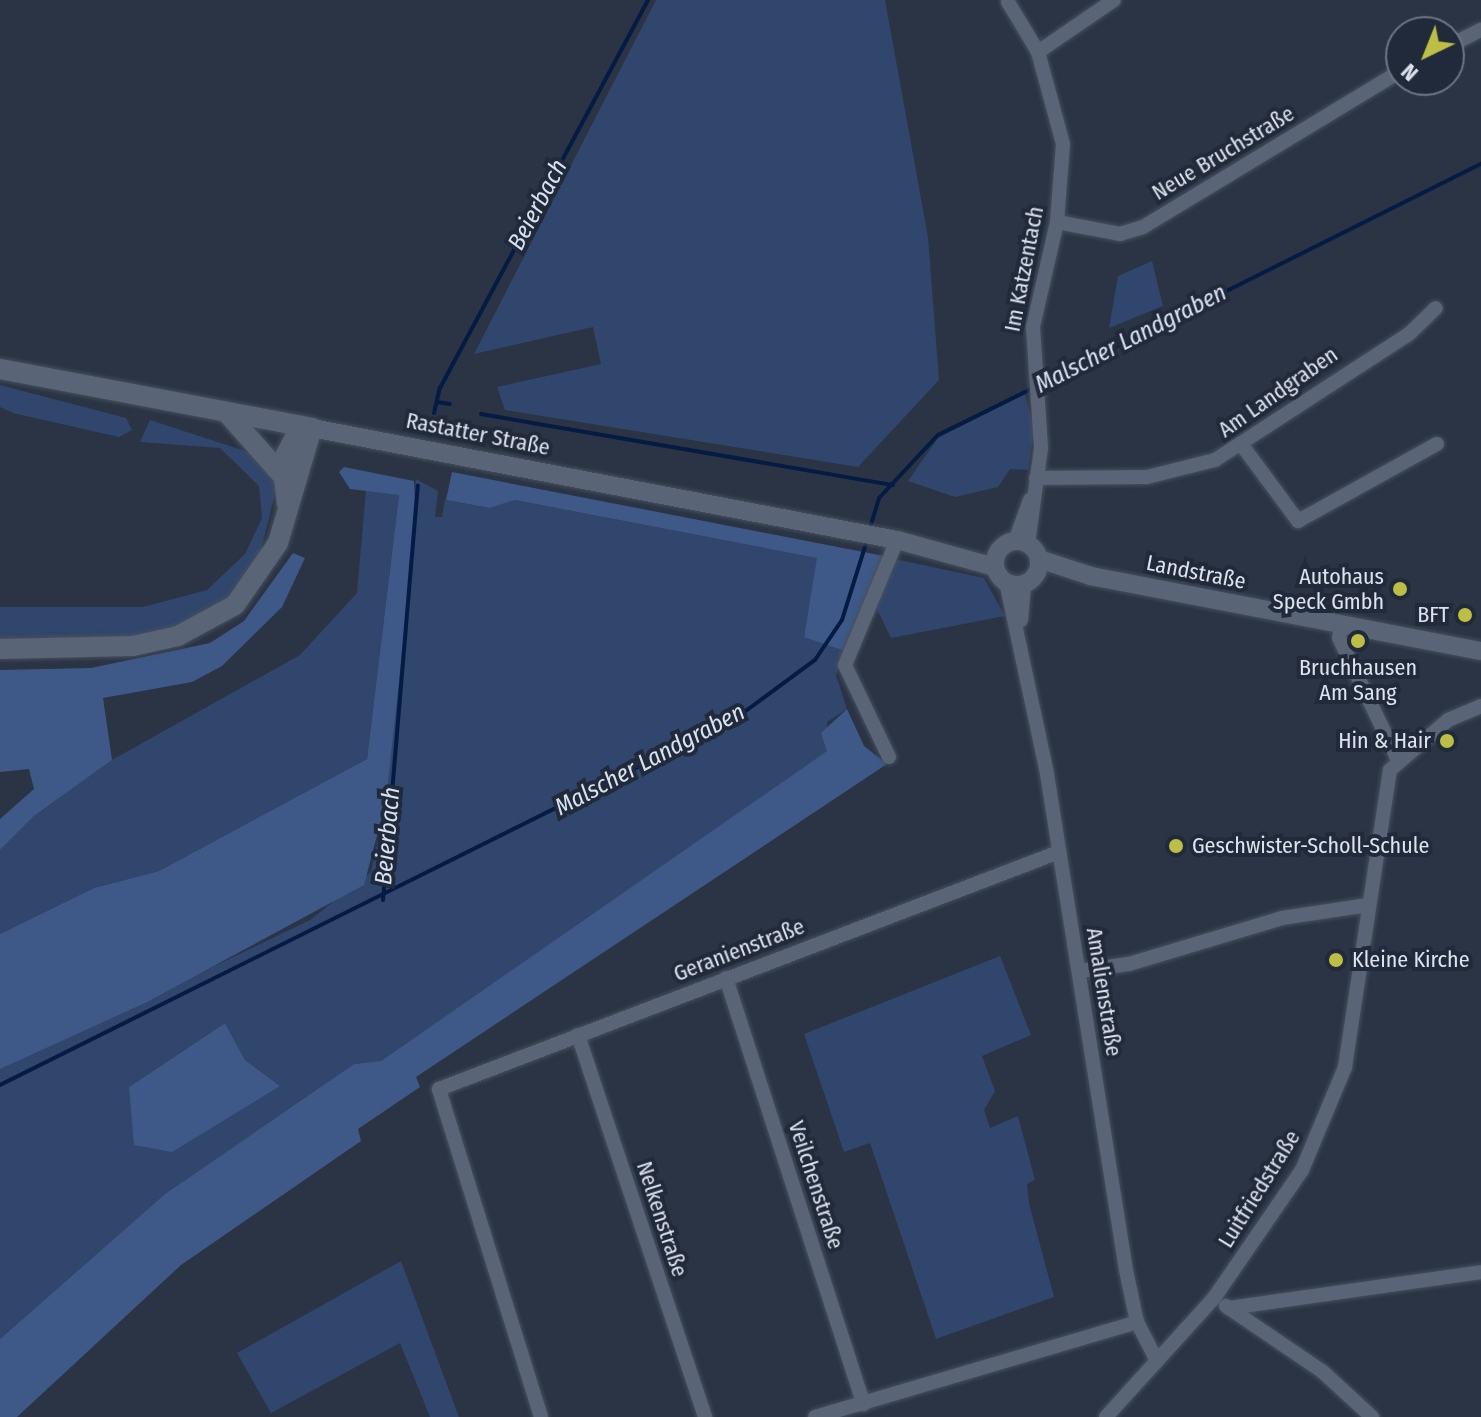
<!DOCTYPE html>
<html>
<head>
<meta charset="utf-8">
<style>
  body { margin:0 }
  #map { position:relative; width:1481px; height:1417px; overflow:hidden; background:#2a3444; font-family:"Fira Sans Condensed",sans-serif }
  div>[style] { position:absolute }
  [style*='--x'] { left:calc(var(--x)*1px); top:calc(var(--y)*1px); width:calc(var(--w)*1px); rotate:calc(var(--a)*1deg) }
  .green>* { inset:0; background:#30466c }
  .forest>* { inset:0; background:#3e5988 }
  .stream>* { height:4px; margin:-2px; padding:0 2px; transform-origin:2px; border-radius:2px; background:#041b44 }
  .roads { filter:drop-shadow(0 0 2px #474f5d) drop-shadow(0 0 2px #474f5d) }
  .minor>* { height:14px; margin:-7px; padding:0 7px; transform-origin:7px; border-radius:7px; background:#596477 }
  .tertiary>* { height:18px; margin:-9px; padding:0 9px; transform-origin:9px; border-radius:9px; background:#596477 }
  .tertiary>.ring { margin:-9px; padding:0; box-sizing:content-box; background:none; border:18px solid #596477; border-radius:50% }
  .secondary>* { height:20px; margin:-10px; padding:0 10px; transform-origin:10px; border-radius:10px; background:#596477 }
  .dots>* { width:22px; height:22px; translate:-50% -50%; box-sizing:border-box; border:4px solid #202a3a; border-radius:50% }
  span { translate:-50% -50%; white-space:nowrap; text-align:center; line-height:1.15; -webkit-text-stroke:8px #202a3a; paint-order:stroke }
  .street-label { font-size:22px; color:#dde3ee }
  .poi-label { font-size:22px; color:#dde3ee }
  .right { translate:-100% -50%; text-align:right }
  .left { translate:0 -50%; text-align:left }
  .water-label { font-size:24px; color:#d9e2f1; font-style:italic }
  .north { position:absolute; left:1385px; top:16px; width:80px; height:80px; box-sizing:border-box; background:#202a3a; border:2px solid #6c7482; border-radius:50%; rotate:223deg; font-size:22px; font-weight:700; line-height:32px; text-align:center; color:#dde3ee }
  .north::after { content:''; display:block; margin:auto; width:28px; height:36px; background:#bcbf43; clip-path:polygon(50% 0,100% 100%,50% 72%,0 100%) }
</style>
</head>
<body>
<div id="map">
  <div class="green">
    <i style="clip-path:polygon(656px 0,885px 0,928px 237px,939px 380px,858px 467px,505px 410px,497px 387px,601px 364px,593px 327px,474px 354px)"></i>
    <i style="clip-path:polygon(1152px 261px,1163px 306px,1109px 328px,1118px 276px)"></i>
    <i style="clip-path:polygon(0 385px,126px 418px,132px 430px,119px 437px,13px 413px,0 407px)"></i>
    <i style="clip-path:polygon(1025px 394px,1034px 429px,1028px 470px,1010px 469px,998px 487px,955px 497px,908px 481px,938px 438px)"></i>
    <i style="clip-path:polygon(150px 420px,261px 456px,277px 486px,258px 561px,227px 600px,183px 625px,140px 637px,0 640px,0 607px,143px 607px,207px 590px,245px 554px,262px 518px,259px 486px,220px 448px,140px 442px)"></i>
    <i style="clip-path:polygon(evenodd,416px 479px,438px 491px,435px 517px,442px 517px,445px 500px,490px 508px,515px 500px,818px 558px,804px 636px,845px 651px,836px 675px,847px 709px,827px 722px,827px 751px,381px 1061px,354px 1064px,165px 1194px,0 1339px,0 1069px,310px 920px,371px 872px,386px 801px,416px 479px,225px 1023px,245px 1060px,280px 1086px,129px 1087px,225px 1023px)"></i>
    <i style="clip-path:polygon(366px 490px,399px 494px,367px 759px,159px 871px,94px 888px,0 934px,0 850px,34px 816px,112px 760px,300px 655px,357px 593px)"></i>
    <i style="clip-path:polygon(895px 559px,984px 578px,1005px 616px,891px 638px,875px 605px)"></i>
    <i style="clip-path:polygon(1000px 956px,1031px 1035px,982px 1056px,995px 1091px,984px 1110px,990px 1128px,1018px 1116px,1035px 1180px,1027px 1184px,1029px 1203px,1054px 1297px,936px 1339px,870px 1143px,844px 1152px,804px 1034px)"></i>
    <i style="clip-path:polygon(401px 1261px,459px 1417px,430px 1417px,400px 1343px,271px 1413px,237px 1353px)"></i>
  </div>
  <div class="forest">
    <i style="clip-path:polygon(344px 467px,414px 481px,416px 523px,386px 801px,364px 885px,145px 1003px,0 1069px,0 934px,94px 888px,159px 871px,367px 759px,399px 495px,350px 489px,339px 472px)"></i>
    <i style="clip-path:polygon(452px 472px,884px 556px,845px 651px,804px 637px,817px 558px,515px 500px,490px 508px,446px 500px)"></i>
    <i style="clip-path:polygon(293px 553px,305px 558px,282px 607px,222px 666px,192px 682px,103px 698px,112px 760px,34px 816px,0 850px,0 819px,34px 789px,29px 769px,0 772px,0 670px,91px 668px,210px 643px,244px 621px)"></i>
    <i style="clip-path:polygon(847px 709px,864px 746px,887px 764px,416px 1077px,420px 1087px,358px 1129px,361px 1141px,181px 1265px,17px 1417px,0 1417px,0 1339px,165px 1194px,354px 1064px,381px 1061px,827px 751px,821px 733px)"></i>
    <i style="clip-path:polygon(225px 1023px,245px 1060px,280px 1086px,172px 1152px,134px 1145px,129px 1087px)"></i>
  </div>
  <div class="stream">
    <i style="--x:1041;--y:384;--w:492;--a:-26.6"></i>
    <i style="--x:437;--y:402;--w:13;--a:9"></i>
    <i style="--x:434;--y:413;--w:26;--a:-77"></i>
    <i style="--x:440;--y:388;--w:440;--a:-61.8"></i>
    <i style="--x:481;--y:414;--w:418;--a:9.8"></i>
    <i style="--x:869;--y:531;--w:34;--a:-73"></i>
    <i style="--x:879;--y:498;--w:86;--a:-46.9"></i>
    <i style="--x:938;--y:435;--w:106;--a:-26.3"></i>
    <i style="--x:383;--y:900;--w:416;--a:-85.2"></i>
    <i style="--x:0;--y:1085;--w:822;--a:-26.5"></i>
    <i style="--x:736;--y:718;--w:98;--a:-36.3"></i>
    <i style="--x:815;--y:660;--w:48;--a:-56"></i>
    <i style="--x:842;--y:620;--w:84;--a:-72.6"></i>
  </div>
  <div class="roads">
    <div class="minor">
      <i style="--x:1008;--y:2;--w:58;--a:59"></i>
      <i style="--x:1038;--y:52;--w:95;--a:74.8"></i>
      <i style="--x:1063;--y:144;--w:78;--a:94.4"></i>
      <i style="--x:1057;--y:222;--w:108;--a:102.9"></i>
      <i style="--x:1033;--y:327;--w:121;--a:86.2"></i>
      <i style="--x:1041;--y:448;--w:97;--a:97.7"></i>
      <i style="--x:1449;--y:46;--w:36;--a:-27"></i>
      <i style="--x:1038;--y:52;--w:92;--a:-34.4"></i>
      <i style="--x:1057;--y:222;--w:64;--a:10.8"></i>
      <i style="--x:1120;--y:234;--w:24;--a:-17"></i>
      <i style="--x:1143;--y:227;--w:301;--a:-31.2"></i>
      <i style="--x:1244;--y:448;--w:91;--a:53.5"></i>
      <i style="--x:1298;--y:521;--w:159;--a:-29"></i>
      <i style="--x:1036;--y:478;--w:111;--a:-0.5"></i>
      <i style="--x:1147;--y:477;--w:70;--a:-14"></i>
      <i style="--x:1215;--y:460;--w:231;--a:-33"></i>
      <i style="--x:1409;--y:334;--w:37;--a:-44"></i>
      <i style="--x:1015;--y:541;--w:44;--a:-69.9"></i>
      <i style="--x:1006;--y:582;--w:196;--a:77.9"></i>
      <i style="--x:1047;--y:774;--w:502;--a:80.95"></i>
      <i style="--x:1126;--y:1270;--w:53;--a:78.1"></i>
      <i style="--x:1137;--y:1322;--w:44;--a:62.9"></i>
      <i style="--x:1021;--y:620;--w:36;--a:-85"></i>
      <i style="--x:1341;--y:626;--w:12;--a:99"></i>
      <i style="--x:1339;--y:638;--w:133;--a:64.2"></i>
      <i style="--x:889;--y:757;--w:102;--a:-115.6"></i>
      <i style="--x:845;--y:665;--w:135;--a:-67.4"></i>
      <i style="--x:1079;--y:971;--w:50;--a:-8"></i>
      <i style="--x:1129;--y:964;--w:160;--a:-16.7"></i>
      <i style="--x:1282;--y:918;--w:87;--a:-8.6"></i>
      <i style="--x:726;--y:978;--w:448;--a:72.1"></i>
      <i style="--x:578;--y:1035;--w:403;--a:71.6"></i>
      <i style="--x:1226;--y:1306;--w:117;--a:34.2"></i>
      <i style="--x:1323;--y:1372;--w:67;--a:42.6"></i>
      <i style="--x:1229;--y:1308;--w:255;--a:-8.1"></i>
      <i style="--x:541;--y:1417;--w:343;--a:-107.3"></i>
      <i style="--x:439;--y:1089;--w:664;--a:-20.92"></i>
      <i style="--x:815;--y:1417;--w:336;--a:-16.4"></i>
      <i style="--x:1106;--y:1417;--w:161;--a:-47.8"></i>
      <i style="--x:1214;--y:1298;--w:155;--a:-55.5"></i>
      <i style="--x:1302;--y:1170;--w:112;--a:-67.3"></i>
      <i style="--x:1345;--y:1067;--w:300;--a:-81.4"></i>
      <i style="--x:1390;--y:770;--w:77;--a:-40.8"></i>
      <i style="--x:1448;--y:720;--w:36;--a:-23"></i>
    </div>
    <div class="tertiary">
      <i style="--x:312;--y:428;--w:596;--a:10.84"></i>
      <i style="--x:897;--y:540;--w:102;--a:15.4"></i>
      <i class="ring" style="left:995px;top:541px;width:26px;height:26px"></i>
      <i style="--x:1039;--y:559;--w:55;--a:18.1"></i>
      <i style="--x:1091;--y:576;--w:397;--a:10.9"></i>
    </div>
    <div class="secondary">
      <i style="--x:0;--y:369;--w:318;--a:10.7"></i>
      <i style="--x:312;--y:428;--w:120;--a:106.5"></i>
      <i style="--x:278;--y:543;--w:75;--a:124.7"></i>
      <i style="--x:235;--y:605;--w:65;--a:151.5"></i>
      <i style="--x:178;--y:636;--w:46;--a:167.5"></i>
      <i style="--x:133;--y:646;--w:133;--a:178.7"></i>
      <i style="--x:227;--y:413;--w:83;--a:48.4"></i>
      <i style="--x:287;--y:504;--w:42;--a:-96.8"></i>
      <i style="--x:282;--y:462;--w:41;--a:-62.2"></i>
    </div>
  </div>
  <div class="dots">
    <i style="left:1400px;top:589px;background:#bcbf43"></i>
    <i style="left:1465px;top:615px;background:#bcbf43"></i>
    <i style="left:1358px;top:641px;background:#bcbf43"></i>
    <i style="left:1447px;top:741px;background:#bcbf43"></i>
    <i style="left:1176px;top:846px;background:#bcbf43"></i>
    <i style="left:1336px;top:960px;background:#bcbf43"></i>
  </div>
  <div class="street-label">
    <span style="left:1223px;top:153px;rotate:-31deg">Neue Bruchstraße</span>
    <span style="left:1024px;top:269px;rotate:-79deg">Im Katzentach</span>
    <span style="left:1278px;top:392px;rotate:-35deg">Am Landgraben</span>
    <span style="left:478px;top:434px;rotate:11deg">Rastatter Straße</span>
    <span style="left:1196px;top:572px;rotate:11deg">Landstraße</span>
    <span style="left:739px;top:950px;rotate:-21deg">Geranienstraße</span>
    <span style="left:1104px;top:992px;rotate:81deg">Amalienstraße</span>
    <span style="left:816px;top:1185px;rotate:72deg">Veilchenstraße</span>
    <span style="left:1259px;top:1189px;rotate:-58deg">Luitfriedstraße</span>
    <span style="left:662px;top:1219px;rotate:72deg">Nelkenstraße</span>
  </div>
  <div class="poi-label">
    <span class="right" style="left:1384px;top:589px">Autohaus<br>Speck Gmbh</span>
    <span class="right" style="left:1449px;top:615px">BFT</span>
    <span style="left:1358px;top:680px">Bruchhausen<br>Am Sang</span>
    <span class="right" style="left:1431px;top:741px">Hin &amp; Hair</span>
    <span class="left" style="left:1192px;top:846px">Geschwister-Scholl-Schule</span>
    <span class="left" style="left:1352px;top:960px">Kleine Kirche</span>
  </div>
  <div class="water-label">
    <span style="left:538px;top:205px;rotate:-62deg">Beierbach</span>
    <span style="left:1131px;top:339px;rotate:-27deg">Malscher Landgraben</span>
    <span style="left:650px;top:760px;rotate:-28deg">Malscher Landgraben</span>
    <span style="left:388px;top:836px;rotate:-85deg">Beierbach</span>
  </div>
  <div class="north">N</div>
</div>
</body>
</html>
